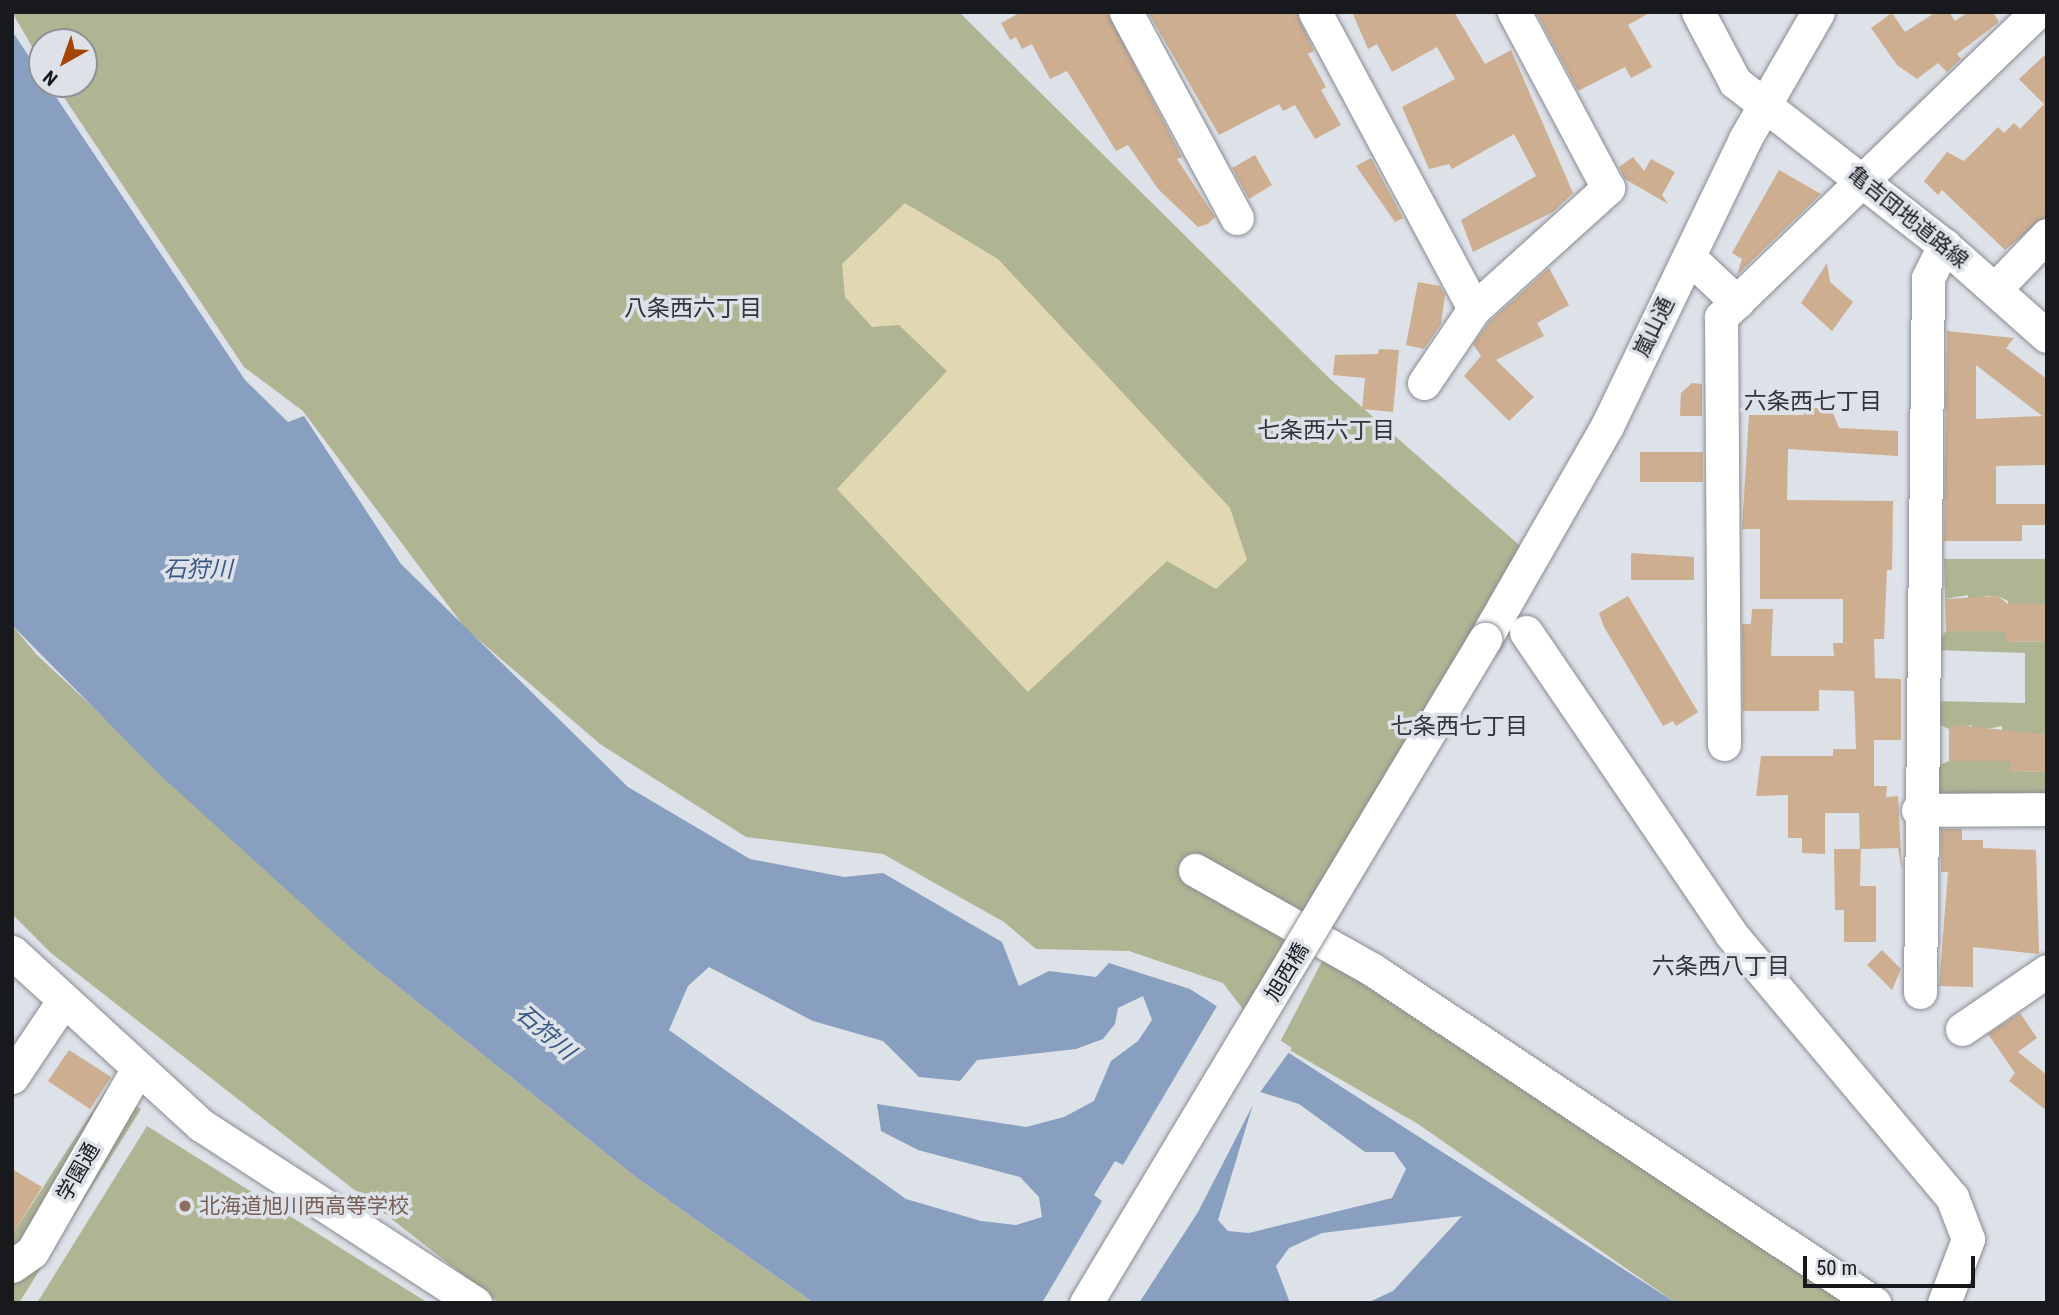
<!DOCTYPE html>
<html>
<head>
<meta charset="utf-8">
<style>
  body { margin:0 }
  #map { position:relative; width:2059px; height:1315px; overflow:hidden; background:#dde1e8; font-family:"Roboto Condensed","Noto Sans JP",sans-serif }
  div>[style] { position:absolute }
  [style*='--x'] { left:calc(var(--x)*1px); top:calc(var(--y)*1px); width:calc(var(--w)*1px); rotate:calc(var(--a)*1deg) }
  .green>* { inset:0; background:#afb493 }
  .sand>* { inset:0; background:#e1d8b3 }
  .water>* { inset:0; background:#899fc0 }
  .pier>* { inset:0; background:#dde1e8 }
  .building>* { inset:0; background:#cdae91 }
  .roads { filter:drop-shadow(0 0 2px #888c92) drop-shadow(0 0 2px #888c92) }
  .minor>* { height:33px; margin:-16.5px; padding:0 16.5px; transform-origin:16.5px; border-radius:16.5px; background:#fff }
  .bridges { filter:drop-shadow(0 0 2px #888c92) drop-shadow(0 0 2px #888c92) }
  .minor-bridge>* { height:33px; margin:-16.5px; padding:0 16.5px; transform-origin:16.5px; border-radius:16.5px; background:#fff }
  .dots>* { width:19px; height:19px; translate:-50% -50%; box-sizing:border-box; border:4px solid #dde1e8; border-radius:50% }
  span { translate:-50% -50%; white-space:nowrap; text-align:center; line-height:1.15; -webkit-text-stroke:7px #dde1e8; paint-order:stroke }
  .street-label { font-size:21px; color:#18191c }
  .education-label { font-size:21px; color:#785e54 }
  .left { translate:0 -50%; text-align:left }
  .neighbourhood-label { font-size:23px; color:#31343a }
  .water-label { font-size:23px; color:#385684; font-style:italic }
  .frame { position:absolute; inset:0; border:14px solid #18191c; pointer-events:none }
  .north { position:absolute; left:28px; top:28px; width:70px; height:70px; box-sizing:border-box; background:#dde1e8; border:2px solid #8e9196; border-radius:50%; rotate:220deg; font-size:19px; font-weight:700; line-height:28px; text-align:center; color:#18191c }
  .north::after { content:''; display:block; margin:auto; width:24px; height:32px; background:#a64404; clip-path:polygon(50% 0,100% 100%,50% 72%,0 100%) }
  .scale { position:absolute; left:1803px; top:1256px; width:172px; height:32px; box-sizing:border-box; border:4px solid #18191c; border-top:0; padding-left:9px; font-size:21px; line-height:24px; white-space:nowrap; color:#18191c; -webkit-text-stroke:5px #dde1e8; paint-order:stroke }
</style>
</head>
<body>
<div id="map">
  <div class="green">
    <i style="clip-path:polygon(12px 12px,959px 12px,1330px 379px,1534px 558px,1255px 1025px,1223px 983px,1129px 951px,1036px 949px,1004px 922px,883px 854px,746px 837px,600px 744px,465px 628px,303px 411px,244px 367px,55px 84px,84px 84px,84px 42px,42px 42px,42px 64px)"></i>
    <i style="clip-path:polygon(1944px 559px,2047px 559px,2047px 604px,2008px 610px,2008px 601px,1998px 596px,1985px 596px,1985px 602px,1968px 603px,1968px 595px,1945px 599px)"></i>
    <i style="clip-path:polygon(12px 625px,36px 654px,355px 952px,637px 1178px,814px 1303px,499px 1303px,51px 953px,12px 914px)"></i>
    <i style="clip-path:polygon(1946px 631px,2006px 631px,2007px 642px,2047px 641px,2047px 735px,2002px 731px,2002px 726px,1972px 732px,1972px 725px,1949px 729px,1932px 721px,1932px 701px,2025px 703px,2025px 653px,1933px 650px)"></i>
    <i style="clip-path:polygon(1949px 761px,2011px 761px,2011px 771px,2047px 772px,2047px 809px,1931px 810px,1932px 768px)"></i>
    <i style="clip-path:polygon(1330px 946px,1874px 1303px,1676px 1303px,1418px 1124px,1279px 1044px)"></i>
    <i style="clip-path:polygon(107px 1089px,141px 1109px,19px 1303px,12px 1303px,12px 1235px)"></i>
    <i style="clip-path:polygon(147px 1126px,428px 1303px,37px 1303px)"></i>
  </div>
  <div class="sand">
    <i style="clip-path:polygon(905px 203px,998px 259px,1230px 508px,1247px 560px,1216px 589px,1167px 561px,1028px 692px,837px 489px,947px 371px,899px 325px,872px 327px,845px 297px,842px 264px)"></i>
  </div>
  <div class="water">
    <i style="clip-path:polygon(evenodd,12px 31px,245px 380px,288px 422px,304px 416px,401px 564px,628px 787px,750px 859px,844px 877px,883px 873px,1002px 942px,1019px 986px,1049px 971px,1096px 977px,1109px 963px,1190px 989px,1676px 1303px,1367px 1303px,1393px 1291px,1462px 1216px,1322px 1233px,1289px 1248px,1276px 1266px,1290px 1303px,814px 1303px,637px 1178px,355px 952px,161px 776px,12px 625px,12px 31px,709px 967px,813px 1021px,883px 1041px,919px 1077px,960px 1081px,977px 1060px,1076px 1049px,1103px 1039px,1115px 1024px,1118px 1008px,1143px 996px,1152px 1020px,1138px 1041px,1111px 1061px,1094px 1101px,1064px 1117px,1026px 1127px,877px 1104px,881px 1131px,918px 1150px,1020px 1177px,1039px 1197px,1042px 1217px,1016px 1225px,981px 1221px,906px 1199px,669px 1030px,688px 986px,709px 967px,12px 31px,1257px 1091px,1299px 1104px,1365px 1152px,1394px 1152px,1406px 1169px,1392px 1198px,1249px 1233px,1228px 1231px,1218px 1220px,1257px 1091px)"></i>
  </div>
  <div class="pier">
    <i style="clip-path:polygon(1220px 1001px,1292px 1048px,1258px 1095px,1198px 1212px,1139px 1303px,1042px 1303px,1102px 1201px,1094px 1195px,1115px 1161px,1123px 1165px)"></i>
  </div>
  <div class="building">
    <i style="clip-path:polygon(1021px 12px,1107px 12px,1182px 157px,1177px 159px,1215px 217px,1208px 224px,1198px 227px,1158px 189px,1128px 145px,1116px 151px,1067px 71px,1050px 79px,1032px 44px,1022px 49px,1016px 37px,1010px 40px,1001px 23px)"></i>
    <i style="clip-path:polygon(1148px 12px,1296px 12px,1314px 51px,1308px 54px,1326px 87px,1321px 90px,1341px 125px,1315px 139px,1295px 105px,1283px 111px,1279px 104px,1219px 135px)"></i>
    <i style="clip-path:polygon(1352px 12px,1454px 12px,1485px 64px,1511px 50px,1573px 193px,1553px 212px,1473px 252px,1461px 220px,1536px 176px,1514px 134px,1452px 169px,1449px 164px,1429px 169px,1402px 107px,1455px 79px,1437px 47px,1392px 72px,1377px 44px,1368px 49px)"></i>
    <i style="clip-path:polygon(1536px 12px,1651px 12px,1628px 25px,1652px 67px,1631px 78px,1625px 67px,1578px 91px)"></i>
    <i style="clip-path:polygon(1936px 12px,1949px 12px,1955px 21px,1968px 12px,1993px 12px,1999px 22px,1957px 54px,1961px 59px,1947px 72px,1938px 63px,1917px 79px,1897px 65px,1871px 28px,1892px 13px,1905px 32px)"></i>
    <i style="clip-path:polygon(2047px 53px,2047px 216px,2005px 250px,1942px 190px,1938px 195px,1924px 181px,1947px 152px,1964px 161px,1998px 127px,2004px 133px,2014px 123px,2020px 129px,2044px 104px,2019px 79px)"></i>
    <i style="clip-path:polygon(1255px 155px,1272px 185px,1249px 199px,1232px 168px)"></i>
    <i style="clip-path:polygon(1633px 157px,1644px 171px,1651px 159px,1675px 172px,1662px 195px,1668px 204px,1625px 179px,1619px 167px)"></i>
    <i style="clip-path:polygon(1371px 158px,1403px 218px,1395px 222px,1356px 166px)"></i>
    <i style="clip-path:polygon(1779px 170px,1821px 194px,1737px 275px,1742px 259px,1732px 253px)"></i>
    <i style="clip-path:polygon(1827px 263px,1830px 282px,1853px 302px,1832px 331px,1801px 303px)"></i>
    <i style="clip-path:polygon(1549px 268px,1569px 305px,1537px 323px,1544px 336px,1496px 360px,1534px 397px,1509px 421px,1464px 376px,1481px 356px,1473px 344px,1489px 322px)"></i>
    <i style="clip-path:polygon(1418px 282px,1440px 286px,1445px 295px,1441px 324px,1424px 349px,1406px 345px)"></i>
    <i style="clip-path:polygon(evenodd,1947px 331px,2014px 338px,2006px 348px,2047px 379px,2047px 465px,1996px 466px,1996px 504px,2047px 504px,2047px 525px,2022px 525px,2022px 541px,1944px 541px,1947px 331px,1976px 365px,2042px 416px,1976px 419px,1976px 365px)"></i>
    <i style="clip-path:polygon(1379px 349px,1399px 350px,1393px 412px,1362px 409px,1365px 378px,1333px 375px,1335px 355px,1378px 354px)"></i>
    <i style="clip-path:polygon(1692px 383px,1702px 384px,1702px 416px,1680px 416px,1681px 393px)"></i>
    <i style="clip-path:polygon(1804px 408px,1831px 408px,1839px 428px,1898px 431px,1898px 456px,1788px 449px,1787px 500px,1893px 501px,1892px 570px,1887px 570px,1884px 639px,1874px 639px,1875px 678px,1901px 679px,1901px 740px,1874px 740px,1874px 786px,1887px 786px,1886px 797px,1898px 796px,1902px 871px,1898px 848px,1860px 849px,1859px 813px,1825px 813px,1825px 854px,1802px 853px,1802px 838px,1788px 838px,1788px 795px,1756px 796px,1761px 756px,1833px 756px,1833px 749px,1856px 749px,1854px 691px,1819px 690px,1819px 711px,1743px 711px,1742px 624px,1751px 624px,1752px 609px,1773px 609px,1771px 656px,1834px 656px,1833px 643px,1843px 643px,1843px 599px,1760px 599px,1760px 529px,1742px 529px,1749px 415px,1804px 415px)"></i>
    <i style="clip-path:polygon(1640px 452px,1703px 452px,1703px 482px,1640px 482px)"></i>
    <i style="clip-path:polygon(1631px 553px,1694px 557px,1694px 580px,1631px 580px)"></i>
    <i style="clip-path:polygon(1628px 596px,1698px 712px,1676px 726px,1673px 721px,1663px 726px,1604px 627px,1599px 613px)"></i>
    <i style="clip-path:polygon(1998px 596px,2008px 604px,2047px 604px,2047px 641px,2006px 642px,2006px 631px,1946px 631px,1945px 599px)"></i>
    <i style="clip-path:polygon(1959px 725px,2047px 735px,2047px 772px,2010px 771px,2011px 761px,1949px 761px,1949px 729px)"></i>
    <i style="clip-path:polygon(1941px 829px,1962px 829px,1962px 840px,1983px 840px,1983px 848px,2036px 850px,2039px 954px,1973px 947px,1973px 987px,1939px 986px,1948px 872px,1941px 872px)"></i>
    <i style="clip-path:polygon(1834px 849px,1861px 849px,1860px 886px,1876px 886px,1876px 942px,1844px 942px,1844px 910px,1835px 910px)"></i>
    <i style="clip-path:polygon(1882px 950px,1901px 969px,1892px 990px,1867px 965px)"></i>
    <i style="clip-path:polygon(2020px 1013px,2037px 1038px,2018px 1052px,2047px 1075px,2047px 1111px,2009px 1081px,2015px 1073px,1988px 1034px)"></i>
    <i style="clip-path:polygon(69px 1050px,111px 1077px,90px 1109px,48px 1081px)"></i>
    <i style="clip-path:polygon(12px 1169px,42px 1187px,12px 1235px)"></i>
  </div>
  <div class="roads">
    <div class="minor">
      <i style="--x:1126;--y:12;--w:234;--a:61.7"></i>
      <i style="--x:1315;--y:12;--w:337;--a:61.8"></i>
      <i style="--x:1698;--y:12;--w:79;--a:62.1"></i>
      <i style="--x:1735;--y:82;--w:265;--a:38"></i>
      <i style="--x:1944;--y:245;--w:137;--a:41.5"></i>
      <i style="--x:1689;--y:257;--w:66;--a:43.2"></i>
      <i style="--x:1995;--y:289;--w:75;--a:-46.1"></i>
      <i style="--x:1424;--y:383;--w:89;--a:-56"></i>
      <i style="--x:1474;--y:309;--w:181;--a:-42.1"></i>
      <i style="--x:1608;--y:188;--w:200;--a:-118.1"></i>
      <i style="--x:1526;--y:632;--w:365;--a:55.8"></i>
      <i style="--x:1731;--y:934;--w:344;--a:50"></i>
      <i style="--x:1952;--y:1197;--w:45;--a:69.1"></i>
      <i style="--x:1968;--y:1239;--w:68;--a:110.6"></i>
      <i style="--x:1485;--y:639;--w:245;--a:-60.2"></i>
      <i style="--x:1607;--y:426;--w:318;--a:-64.3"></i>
      <i style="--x:1745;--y:139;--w:146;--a:-60.1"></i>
      <i style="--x:1724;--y:744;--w:427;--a:-90.4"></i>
      <i style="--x:1721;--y:317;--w:439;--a:-44"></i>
      <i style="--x:1918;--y:810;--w:129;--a:-0.4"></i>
      <i style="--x:1195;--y:870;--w:204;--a:29.3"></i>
      <i style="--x:1373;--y:970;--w:602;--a:33.61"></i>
      <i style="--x:12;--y:952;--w:256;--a:42.5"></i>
      <i style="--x:201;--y:1125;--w:327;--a:33"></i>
      <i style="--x:1920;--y:992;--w:714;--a:-89.36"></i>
      <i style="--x:1928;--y:278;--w:37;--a:-64"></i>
      <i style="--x:1962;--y:1029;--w:103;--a:-34.3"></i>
      <i style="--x:12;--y:1077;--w:92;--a:-56.1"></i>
      <i style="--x:12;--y:1266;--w:24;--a:-35"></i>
      <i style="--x:32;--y:1252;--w:208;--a:-60"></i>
    </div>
  </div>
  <div class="bridges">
    <div class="minor-bridge">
      <i style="--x:1086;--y:1303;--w:775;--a:-59"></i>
    </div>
  </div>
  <div class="dots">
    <i style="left:185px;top:1206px;background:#8d6e63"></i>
  </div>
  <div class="street-label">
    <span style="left:1908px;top:217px;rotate:39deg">亀吉団地道路線</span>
    <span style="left:1654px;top:327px;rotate:-64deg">嵐山通</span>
    <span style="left:1287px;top:972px;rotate:-59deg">旭西橋</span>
    <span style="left:78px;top:1172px;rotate:-60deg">学園通</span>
  </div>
  <div class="education-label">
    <span class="left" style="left:199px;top:1206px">北海道旭川西高等学校</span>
  </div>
  <div class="neighbourhood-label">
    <span style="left:693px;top:309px">八条西六丁目</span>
    <span style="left:1813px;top:402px">六条西七丁目</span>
    <span style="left:1326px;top:431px">七条西六丁目</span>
    <span style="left:1459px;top:727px">七条西七丁目</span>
    <span style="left:1721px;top:967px">六条西八丁目</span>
  </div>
  <div class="water-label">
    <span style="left:198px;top:570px">石狩川</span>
    <span style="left:545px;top:1033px;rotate:41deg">石狩川</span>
  </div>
  <div class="frame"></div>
  <div class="north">N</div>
  <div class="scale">50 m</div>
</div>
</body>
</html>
